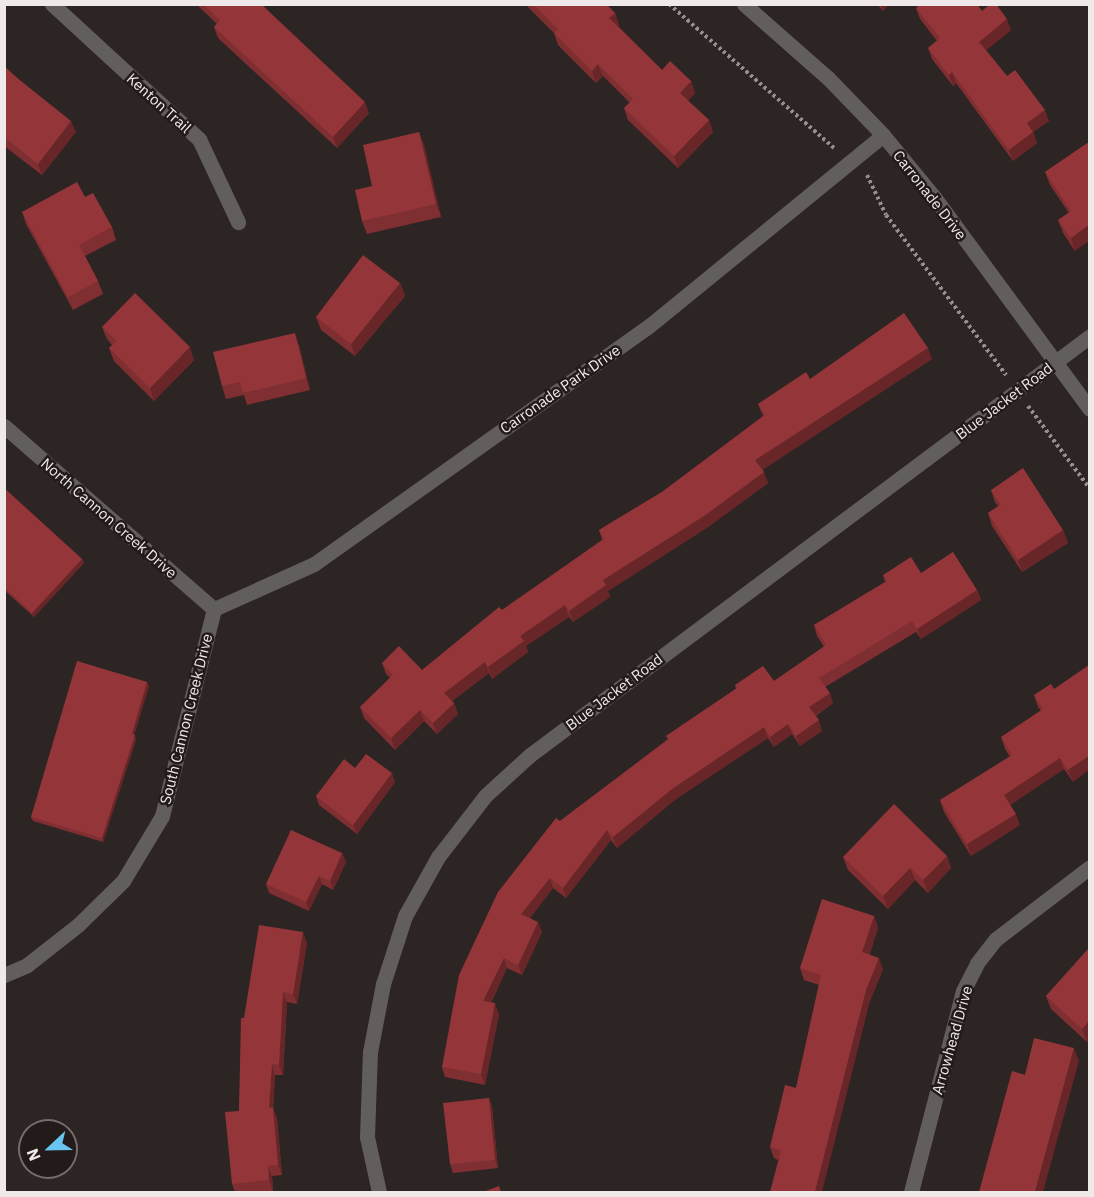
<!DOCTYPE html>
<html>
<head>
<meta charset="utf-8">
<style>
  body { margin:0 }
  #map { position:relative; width:1094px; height:1197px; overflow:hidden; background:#2d2424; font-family:"IBM Plex Sans",sans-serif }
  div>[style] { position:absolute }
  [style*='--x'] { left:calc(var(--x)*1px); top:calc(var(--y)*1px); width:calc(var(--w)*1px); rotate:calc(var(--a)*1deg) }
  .path>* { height:4px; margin-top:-2px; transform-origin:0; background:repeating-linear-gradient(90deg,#978f8f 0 3px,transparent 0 6px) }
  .minor>* { height:15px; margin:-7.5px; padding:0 7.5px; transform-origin:7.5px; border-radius:7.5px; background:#635e5e }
  .wall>* { inset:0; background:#7f2e31 }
  .shaded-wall>* { inset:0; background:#682628 }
  .building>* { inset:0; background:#943639 }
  span { translate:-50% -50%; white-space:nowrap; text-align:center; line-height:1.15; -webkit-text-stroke:5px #231b1a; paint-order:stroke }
  .street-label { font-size:15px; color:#efe9e9 }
  .frame { position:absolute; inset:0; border:6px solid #efe9e9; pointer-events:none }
  .north { position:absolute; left:18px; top:1119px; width:60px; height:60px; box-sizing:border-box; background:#231b1a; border:2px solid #756d6d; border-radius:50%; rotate:248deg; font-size:16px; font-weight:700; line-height:24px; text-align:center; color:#efe9e9 }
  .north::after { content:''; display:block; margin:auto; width:21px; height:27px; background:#68c4f0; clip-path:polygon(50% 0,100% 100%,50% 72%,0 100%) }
</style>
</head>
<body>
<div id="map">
  <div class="path">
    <i style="--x:669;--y:4;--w:219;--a:41.1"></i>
    <i style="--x:867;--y:175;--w:44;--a:64.6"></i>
    <i style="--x:886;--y:215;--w:200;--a:53.1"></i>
    <i style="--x:1028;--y:406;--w:104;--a:53.2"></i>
  </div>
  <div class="minor">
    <i style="--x:52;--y:4;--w:200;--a:42.6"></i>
    <i style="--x:199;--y:139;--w:92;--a:64.8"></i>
    <i style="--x:744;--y:4;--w:112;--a:41.4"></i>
    <i style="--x:828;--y:78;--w:79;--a:46"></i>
    <i style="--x:883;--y:135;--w:80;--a:50.6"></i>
    <i style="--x:934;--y:197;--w:263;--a:53.7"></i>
    <i style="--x:4;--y:426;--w:279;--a:41.1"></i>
    <i style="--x:214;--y:609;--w:110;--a:-24.2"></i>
    <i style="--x:314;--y:564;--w:411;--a:-35.4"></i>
    <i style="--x:649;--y:326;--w:302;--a:-39.2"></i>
    <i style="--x:4;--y:975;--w:25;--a:-23"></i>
    <i style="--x:27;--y:965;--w:65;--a:-38.1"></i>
    <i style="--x:78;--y:925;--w:63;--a:-44.4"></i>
    <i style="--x:123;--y:881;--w:76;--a:-59"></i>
    <i style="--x:162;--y:816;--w:213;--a:-75.9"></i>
    <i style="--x:379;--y:1192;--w:56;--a:-102.3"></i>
    <i style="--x:367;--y:1137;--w:85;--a:-88"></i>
    <i style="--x:370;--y:1052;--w:69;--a:-79.2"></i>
    <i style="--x:383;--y:984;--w:71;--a:-72.1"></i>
    <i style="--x:405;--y:916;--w:68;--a:-60.8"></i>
    <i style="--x:438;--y:857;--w:78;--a:-52.3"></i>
    <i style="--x:486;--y:795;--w:59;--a:-42.3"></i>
    <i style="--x:530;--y:755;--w:699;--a:-36.8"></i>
    <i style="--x:911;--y:1192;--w:208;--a:-75.5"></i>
    <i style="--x:963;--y:991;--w:31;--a:-63"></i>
    <i style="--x:977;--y:963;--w:31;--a:-52"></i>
    <i style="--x:996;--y:939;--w:118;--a:-37.5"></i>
  </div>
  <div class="wall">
    <i style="clip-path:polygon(196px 4px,261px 4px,369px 113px,337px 148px,218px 38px,214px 27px,217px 24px)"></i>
    <i style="clip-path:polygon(525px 4px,606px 4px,615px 13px,619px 25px,618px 26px,662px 70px,691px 81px,695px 93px,688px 101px,709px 120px,713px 132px,678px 168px,628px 120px,624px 108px,630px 103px,603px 76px,596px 83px,558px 45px,554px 33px)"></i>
    <i style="clip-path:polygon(877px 4px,889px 4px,883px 11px)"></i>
    <i style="clip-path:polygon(916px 8px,982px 11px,1011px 30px,986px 50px,1007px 76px,1049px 121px,1033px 132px,1037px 143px,1013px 161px,956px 83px,953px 86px,932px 59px,928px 48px,937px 41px,920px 19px)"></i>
    <i style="clip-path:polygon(4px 66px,76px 132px,42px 175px,4px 146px)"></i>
    <i style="clip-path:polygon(419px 132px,424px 145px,441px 217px,367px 234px,362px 221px,372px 186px)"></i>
    <i style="clip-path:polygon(1089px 142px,1075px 251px,1063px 233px,1058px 220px,1069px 213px,1050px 185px,1045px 172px)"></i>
    <i style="clip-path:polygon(85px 197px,112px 227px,116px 240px,85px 256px,98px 281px,103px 294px,73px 310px,26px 224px,22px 212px)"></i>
    <i style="clip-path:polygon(400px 283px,405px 296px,355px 356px,321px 330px,316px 317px)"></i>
    <i style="clip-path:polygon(102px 327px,194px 360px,154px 401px,114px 361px,109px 348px,112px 345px,107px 339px)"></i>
    <i style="clip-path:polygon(299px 345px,310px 390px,247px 405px,244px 395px,226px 399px,222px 386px)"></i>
    <i style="clip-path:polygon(932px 359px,762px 470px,768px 483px,708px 527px,608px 591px,610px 597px,573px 622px,569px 617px,526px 646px,528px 652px,492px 679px,489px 673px,452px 701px,454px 703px,458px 714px,437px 734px,424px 721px,395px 750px,364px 718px,360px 707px,390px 678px,386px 674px,382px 663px,422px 670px,502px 610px,602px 540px,599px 530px,662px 492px,763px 416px,758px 404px,810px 379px)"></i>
    <i style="clip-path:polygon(4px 488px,82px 559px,84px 563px,34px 617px,4px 590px)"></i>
    <i style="clip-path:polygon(991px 490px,1063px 530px,1068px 543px,1022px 572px,992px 526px,988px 513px,998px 506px,995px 502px)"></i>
    <i style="clip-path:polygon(921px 573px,977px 590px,981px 600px,921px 639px,916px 632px,825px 687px,833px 703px,816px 716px,822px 731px,800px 746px,792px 734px,774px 747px,768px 738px,676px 799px,617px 848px,611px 840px,566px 898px,553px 888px,530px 918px,542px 932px,522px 975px,507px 968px,491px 1003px,499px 1014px,485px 1085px,445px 1077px,442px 1067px,560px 821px,668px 739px,666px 736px,736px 689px,735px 685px,774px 681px,824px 647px,817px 636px,814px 625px,885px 582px,883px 575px)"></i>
    <i style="clip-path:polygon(147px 682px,149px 686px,134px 735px,136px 740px,103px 842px,33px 821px,31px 817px)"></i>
    <i style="clip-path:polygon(1051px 684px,1073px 782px,1064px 769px,1010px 805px,1020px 825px,971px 856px,944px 812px,940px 800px,1010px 757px,1005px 749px,1001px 737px,1041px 711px,1038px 707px,1034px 695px)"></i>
    <i style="clip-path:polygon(355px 768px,395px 782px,357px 834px,319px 805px,316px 796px)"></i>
    <i style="clip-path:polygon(342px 853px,346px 862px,333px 890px,322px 884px,309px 911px,269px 893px,266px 884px)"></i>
    <i style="clip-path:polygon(947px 856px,951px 868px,928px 893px,915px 880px,888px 909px,848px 870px,843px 857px)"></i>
    <i style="clip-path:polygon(874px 916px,878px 928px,869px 955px,883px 969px,870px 1001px,778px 1160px,774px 1158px,770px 1147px,796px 1088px,819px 985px,804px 980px,800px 968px)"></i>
    <i style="clip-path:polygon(307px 943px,297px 1004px,287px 1002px,283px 1075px,275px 1075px,273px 1109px,277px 1118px,282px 1175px,272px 1176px,273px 1191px,254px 1192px,235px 1192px,232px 1184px,239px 1111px,244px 1018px)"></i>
    <i style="clip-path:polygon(1089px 948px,1087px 1042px,1051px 1009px,1046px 996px)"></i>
    <i style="clip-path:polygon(489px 1098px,492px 1107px,498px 1168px,453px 1173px,450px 1164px)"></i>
  </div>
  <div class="shaded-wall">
    <i style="clip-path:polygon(881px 4px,889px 4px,883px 11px)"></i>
    <i style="clip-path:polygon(615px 13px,619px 25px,614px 30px,609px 18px)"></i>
    <i style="clip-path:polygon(1007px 19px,1011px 30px,983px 53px,979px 42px)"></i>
    <i style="clip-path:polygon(598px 64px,603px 76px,596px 83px,592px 71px)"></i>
    <i style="clip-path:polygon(952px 72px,956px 83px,953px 86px,949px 75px)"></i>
    <i style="clip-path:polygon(691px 81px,695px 93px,684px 105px,680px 93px)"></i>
    <i style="clip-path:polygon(365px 102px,369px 113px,337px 148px,333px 137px)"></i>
    <i style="clip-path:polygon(1045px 110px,1049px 121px,1033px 132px,1037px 143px,1013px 161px,1009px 150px,1027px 123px)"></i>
    <i style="clip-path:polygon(709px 120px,713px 132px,678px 168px,674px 156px)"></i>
    <i style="clip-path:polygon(71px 121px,76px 132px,42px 175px,38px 164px)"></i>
    <i style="clip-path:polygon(419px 132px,424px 145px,441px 217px,436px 204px)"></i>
    <i style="clip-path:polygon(1089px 225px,1089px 241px,1075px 251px,1071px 238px)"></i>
    <i style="clip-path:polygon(400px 283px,405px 296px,355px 356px,351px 344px)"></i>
    <i style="clip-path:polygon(295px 333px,299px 345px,310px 390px,306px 378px)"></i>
    <i style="clip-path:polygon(190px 347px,194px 360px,154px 401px,150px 388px)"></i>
    <i style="clip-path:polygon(928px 348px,932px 359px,760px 471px,755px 460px)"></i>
    <i style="clip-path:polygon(764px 472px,768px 483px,708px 527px,608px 591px,610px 597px,573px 622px,569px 611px,603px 580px)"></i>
    <i style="clip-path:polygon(1063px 530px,1068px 543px,1022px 572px,1018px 560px)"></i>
    <i style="clip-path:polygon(82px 559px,84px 563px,34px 617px,32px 613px)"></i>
    <i style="clip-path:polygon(977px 590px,981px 600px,921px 639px,917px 629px)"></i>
    <i style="clip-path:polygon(565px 605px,569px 617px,526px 646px,528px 652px,492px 679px,488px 667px,520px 636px)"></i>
    <i style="clip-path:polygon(485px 662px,489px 673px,448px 704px,444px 693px)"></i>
    <i style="clip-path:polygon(147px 682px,149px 686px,133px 739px,132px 734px)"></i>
    <i style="clip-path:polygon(830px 693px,833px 703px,813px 717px,809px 707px)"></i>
    <i style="clip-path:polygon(454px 703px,458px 714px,437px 734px,433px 723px)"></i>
    <i style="clip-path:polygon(420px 710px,424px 721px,395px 750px,391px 738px)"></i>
    <i style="clip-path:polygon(819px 720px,822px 731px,800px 746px,796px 736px)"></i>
    <i style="clip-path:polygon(788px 724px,792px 734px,774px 747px,770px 737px)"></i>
    <i style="clip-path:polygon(764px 727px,768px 738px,676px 799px,617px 848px,613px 837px,672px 789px)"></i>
    <i style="clip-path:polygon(135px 735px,136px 740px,103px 842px,102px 838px)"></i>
    <i style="clip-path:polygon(1089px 756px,1089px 770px,1073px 782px,1068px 770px)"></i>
    <i style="clip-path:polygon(1060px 758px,1064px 769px,1008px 806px,1004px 795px)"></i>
    <i style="clip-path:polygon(392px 773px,395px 782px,357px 834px,353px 825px)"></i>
    <i style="clip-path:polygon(1016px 814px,1020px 825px,971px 856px,967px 844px)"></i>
    <i style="clip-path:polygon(607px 830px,611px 840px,566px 898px,563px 888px)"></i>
    <i style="clip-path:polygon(342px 853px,346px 862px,333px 890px,330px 881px)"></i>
    <i style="clip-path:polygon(947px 856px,951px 868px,928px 893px,923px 880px)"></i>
    <i style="clip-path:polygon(910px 868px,915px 880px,888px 909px,883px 896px)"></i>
    <i style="clip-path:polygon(319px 876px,322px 884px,309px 911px,306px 902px)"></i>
    <i style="clip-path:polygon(550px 878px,553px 888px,525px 924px,521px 914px)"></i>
    <i style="clip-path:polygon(874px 916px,878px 928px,867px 964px,862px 952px)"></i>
    <i style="clip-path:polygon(538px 922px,542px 932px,522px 975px,518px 965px)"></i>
    <i style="clip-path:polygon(303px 932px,307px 943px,297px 1004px,293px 994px)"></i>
    <i style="clip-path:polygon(504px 958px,507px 968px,487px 1012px,483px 1001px)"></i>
    <i style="clip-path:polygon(879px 958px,883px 969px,870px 1001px,822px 1192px,815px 1192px,866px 990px)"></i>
    <i style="clip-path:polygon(283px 992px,287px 1002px,283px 1075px,279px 1065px)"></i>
    <i style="clip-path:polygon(495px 1003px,499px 1014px,485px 1085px,481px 1074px)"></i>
    <i style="clip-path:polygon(1089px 1021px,1089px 1039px,1087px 1042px,1082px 1029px)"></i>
    <i style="clip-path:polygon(1074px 1048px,1079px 1061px,1043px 1192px,1035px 1192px)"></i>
    <i style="clip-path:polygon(272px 1064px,275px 1075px,273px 1109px,277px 1118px,282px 1175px,278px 1165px,269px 1108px)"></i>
    <i style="clip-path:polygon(489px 1098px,492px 1107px,498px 1168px,495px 1160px)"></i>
    <i style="clip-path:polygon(268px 1166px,272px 1176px,273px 1191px,269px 1180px)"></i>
  </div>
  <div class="building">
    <i style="clip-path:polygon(203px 4px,261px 4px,365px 102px,333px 137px,214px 27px,220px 20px)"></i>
    <i style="clip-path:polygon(533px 4px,606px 4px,615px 13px,609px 18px,662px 70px,670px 61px,691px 81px,680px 93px,709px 120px,674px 156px,624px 108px,633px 99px,598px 64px,592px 71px,554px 33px,558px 29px)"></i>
    <i style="clip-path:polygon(920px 4px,977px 4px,982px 11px,990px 4px,996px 4px,1007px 19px,979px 42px,1007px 76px,1015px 70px,1045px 110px,1027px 123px,1033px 132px,1009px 150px,952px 72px,949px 75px,928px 48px,940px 38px,916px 8px)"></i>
    <i style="clip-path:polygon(4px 66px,16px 77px,71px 121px,38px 164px,4px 137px)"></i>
    <i style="clip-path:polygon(419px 132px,436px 204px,362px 221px,355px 190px,372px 186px,363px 145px)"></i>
    <i style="clip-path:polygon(1089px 142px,1089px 225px,1071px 238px,1058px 220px,1071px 211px,1045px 172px)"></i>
    <i style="clip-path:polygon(77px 182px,85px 197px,93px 193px,112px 227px,79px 245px,98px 281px,68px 297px,22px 212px)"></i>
    <i style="clip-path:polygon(363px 255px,400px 283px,351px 344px,316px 317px)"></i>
    <i style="clip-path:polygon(135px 293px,190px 347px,150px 388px,109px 348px,117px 341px,102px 327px)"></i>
    <i style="clip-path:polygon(904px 313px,928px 348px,755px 460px,764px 472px,704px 516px,603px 580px,606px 585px,569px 611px,565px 605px,520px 636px,524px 641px,488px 667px,485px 662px,444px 693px,454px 703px,433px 723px,420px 710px,391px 738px,360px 707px,393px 675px,382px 663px,399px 646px,422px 670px,499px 607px,502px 610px,604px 539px,599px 530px,662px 492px,765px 415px,758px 404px,806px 372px,810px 379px)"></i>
    <i style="clip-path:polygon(295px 333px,306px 378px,243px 393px,240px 382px,222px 386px,213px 352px)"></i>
    <i style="clip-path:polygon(1023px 468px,1063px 530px,1018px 560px,988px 513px,1001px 505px,991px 490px)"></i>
    <i style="clip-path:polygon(4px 488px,82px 559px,32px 613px,4px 587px)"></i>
    <i style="clip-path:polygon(953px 552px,977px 590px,917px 629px,912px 621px,819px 678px,830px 693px,809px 707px,819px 720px,796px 736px,788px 724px,770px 737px,764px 727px,672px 789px,613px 837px,607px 830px,563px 888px,550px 878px,521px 914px,538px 922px,518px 965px,504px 958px,483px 1001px,495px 1003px,481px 1074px,442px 1067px,459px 975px,498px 892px,556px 818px,560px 821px,669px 739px,666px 736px,737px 688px,735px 685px,763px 666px,774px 681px,826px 645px,814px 625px,887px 581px,883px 575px,911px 557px,921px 573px)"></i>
    <i style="clip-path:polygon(77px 661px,147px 682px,132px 734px,135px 735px,102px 838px,31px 817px)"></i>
    <i style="clip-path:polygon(1089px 665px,1089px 756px,1068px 770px,1060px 758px,1004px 795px,1016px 814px,967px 844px,940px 800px,1012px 755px,1001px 737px,1043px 709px,1034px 695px,1051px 684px,1054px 689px)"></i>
    <i style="clip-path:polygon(366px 754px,392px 773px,353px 825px,316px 796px,344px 759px,355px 768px)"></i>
    <i style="clip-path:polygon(894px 804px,947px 856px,923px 880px,910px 868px,883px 896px,843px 857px)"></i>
    <i style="clip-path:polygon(291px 830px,342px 853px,330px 881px,319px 876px,306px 902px,266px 884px)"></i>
    <i style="clip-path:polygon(822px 899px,874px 916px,862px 952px,879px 958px,866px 990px,815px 1192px,770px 1192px,781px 1150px,770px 1147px,785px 1085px,796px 1088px,821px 975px,800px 968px)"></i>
    <i style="clip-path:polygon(259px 925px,303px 932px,293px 994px,283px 992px,279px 1065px,272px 1064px,269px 1108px,273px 1107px,278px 1165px,268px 1166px,269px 1180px,232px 1184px,225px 1112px,239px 1111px,241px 1018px,244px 1018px)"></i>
    <i style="clip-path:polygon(1089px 948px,1089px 1021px,1082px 1029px,1046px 996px)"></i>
    <i style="clip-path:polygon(1034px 1038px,1074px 1048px,1035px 1192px,979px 1192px,1012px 1071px,1025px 1075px)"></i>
    <i style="clip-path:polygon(489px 1098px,495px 1160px,450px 1164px,443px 1103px)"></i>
    <i style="clip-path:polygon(499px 1186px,501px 1192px,483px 1192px)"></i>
  </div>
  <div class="street-label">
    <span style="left:159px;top:103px;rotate:42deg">Kenton Trail</span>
    <span style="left:930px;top:195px;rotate:52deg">Carronade Drive</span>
    <span style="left:560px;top:389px;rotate:-35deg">Carronade Park Drive</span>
    <span style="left:1004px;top:401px;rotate:-37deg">Blue Jacket Road</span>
    <span style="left:109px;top:518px;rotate:41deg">North Cannon Creek Drive</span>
    <span style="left:614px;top:692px;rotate:-37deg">Blue Jacket Road</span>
    <span style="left:186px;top:719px;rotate:-76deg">South Cannon Creek Drive</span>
    <span style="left:952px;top:1040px;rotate:-74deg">Arrowhead Drive</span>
  </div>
  <div class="frame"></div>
  <div class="north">N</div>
</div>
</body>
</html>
